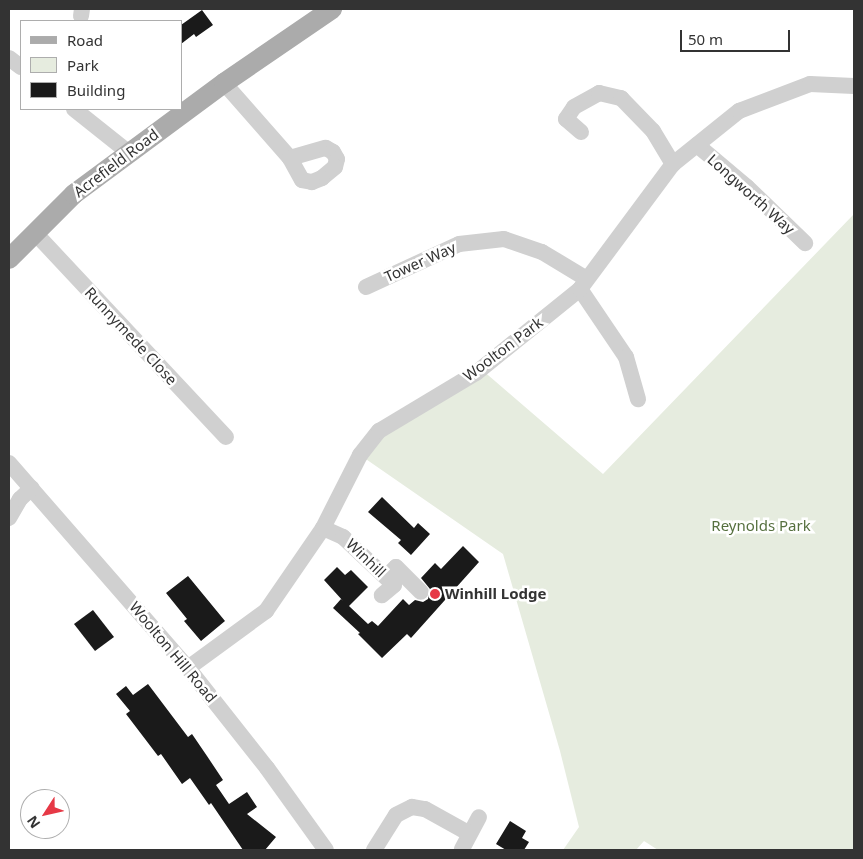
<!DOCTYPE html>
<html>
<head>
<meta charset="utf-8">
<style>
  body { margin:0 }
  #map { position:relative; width:863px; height:859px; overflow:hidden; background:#fff; font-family:"Noto Sans",sans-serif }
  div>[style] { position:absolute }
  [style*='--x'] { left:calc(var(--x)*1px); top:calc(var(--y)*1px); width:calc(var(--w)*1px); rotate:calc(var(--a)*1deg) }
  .green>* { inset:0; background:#e6ecdf }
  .building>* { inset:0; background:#1a1a1a }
  .minor>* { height:16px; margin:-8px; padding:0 8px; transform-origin:8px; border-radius:8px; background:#d0d0d0 }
  .major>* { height:20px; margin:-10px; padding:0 10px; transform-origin:10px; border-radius:10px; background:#ababab }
  .dots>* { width:14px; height:14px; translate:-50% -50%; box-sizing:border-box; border:2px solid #fff; border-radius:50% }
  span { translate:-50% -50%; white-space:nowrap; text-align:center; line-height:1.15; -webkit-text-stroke:5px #fff; paint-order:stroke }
  .street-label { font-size:15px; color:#333 }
  .park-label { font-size:15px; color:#56703f }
  .poi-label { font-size:15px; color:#333; font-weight:700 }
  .left { translate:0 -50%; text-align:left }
  .frame { position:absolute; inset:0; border:10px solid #333; pointer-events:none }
  .legend { position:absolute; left:20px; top:20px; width:162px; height:90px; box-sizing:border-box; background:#fff; border:1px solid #adadad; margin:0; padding:6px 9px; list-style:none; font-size:15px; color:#333 }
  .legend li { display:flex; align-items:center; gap:10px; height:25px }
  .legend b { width:25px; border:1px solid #adadad }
  .north { position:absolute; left:20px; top:789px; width:50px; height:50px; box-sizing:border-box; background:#fff; border:1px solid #adadad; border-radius:50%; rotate:235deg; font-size:14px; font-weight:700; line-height:20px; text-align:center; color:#333 }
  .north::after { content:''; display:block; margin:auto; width:18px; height:22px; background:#e63946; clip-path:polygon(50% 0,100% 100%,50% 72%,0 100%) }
  .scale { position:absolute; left:680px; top:30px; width:110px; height:22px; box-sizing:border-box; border:2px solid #333; border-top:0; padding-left:6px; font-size:15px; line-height:18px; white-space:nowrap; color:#333; -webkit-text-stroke:4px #fff; paint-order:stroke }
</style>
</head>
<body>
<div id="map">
  <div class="green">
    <i style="clip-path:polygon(854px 214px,854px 850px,658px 850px,644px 841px,636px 850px,563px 850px,579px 827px,560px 751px,503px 554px,360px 455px,399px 419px,481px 369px,603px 474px)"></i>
  </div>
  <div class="building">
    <i style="clip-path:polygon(202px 10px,213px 25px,196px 37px,194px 34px,181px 44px,181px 25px)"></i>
    <i style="clip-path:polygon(382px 497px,414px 528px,418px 523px,430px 534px,411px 555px,398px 543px,401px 540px,368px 512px)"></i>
    <i style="clip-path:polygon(463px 546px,479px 562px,411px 638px,407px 634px,382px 658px,358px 634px,360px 633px,333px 608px,341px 599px,343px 601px,324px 580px,337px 567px,345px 575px,351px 570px,368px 587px,349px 606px,368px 624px,372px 621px,378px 626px,403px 599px,409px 605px,415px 600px,423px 602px,428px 599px,430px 589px,421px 578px,435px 563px,441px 569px)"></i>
    <i style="clip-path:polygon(188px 576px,225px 621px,201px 641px,184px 621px,187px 619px,166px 593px)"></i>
    <i style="clip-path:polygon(93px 610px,114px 637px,95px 651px,74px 624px)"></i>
    <i style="clip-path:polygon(148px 684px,188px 737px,192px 734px,207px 756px,223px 780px,216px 785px,229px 804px,247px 792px,257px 807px,247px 814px,276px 837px,265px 850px,243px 850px,211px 803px,209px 805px,190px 778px,182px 784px,161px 754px,158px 756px,126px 714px,130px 711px,116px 694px,126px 686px,133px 695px)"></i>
    <i style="clip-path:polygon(510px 821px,526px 831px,522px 838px,529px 842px,524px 850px,506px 850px,496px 844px)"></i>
  </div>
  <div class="minor">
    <i style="--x:81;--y:16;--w:7;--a:-82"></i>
    <i style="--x:9;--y:58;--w:15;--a:37"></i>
    <i style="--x:224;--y:83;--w:100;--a:48.7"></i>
    <i style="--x:290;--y:158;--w:37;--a:-16"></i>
    <i style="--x:326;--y:148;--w:8;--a:30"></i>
    <i style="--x:333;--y:152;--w:8;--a:60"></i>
    <i style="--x:337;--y:159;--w:8;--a:104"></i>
    <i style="--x:335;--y:167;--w:17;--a:140"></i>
    <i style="--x:322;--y:178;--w:11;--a:158"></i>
    <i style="--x:312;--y:182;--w:10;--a:-169"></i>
    <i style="--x:302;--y:180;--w:25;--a:-119"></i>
    <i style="--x:74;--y:109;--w:69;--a:38.5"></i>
    <i style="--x:581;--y:132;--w:20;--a:-139"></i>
    <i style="--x:566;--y:119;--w:14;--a:-56"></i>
    <i style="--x:574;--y:107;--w:29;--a:-29"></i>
    <i style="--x:599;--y:93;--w:23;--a:13"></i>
    <i style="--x:621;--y:98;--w:46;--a:45.9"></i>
    <i style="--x:653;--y:131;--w:39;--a:59"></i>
    <i style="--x:697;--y:145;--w:65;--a:40"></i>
    <i style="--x:747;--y:187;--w:81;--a:44"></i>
    <i style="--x:36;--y:234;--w:278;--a:46.9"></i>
    <i style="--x:366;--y:287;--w:102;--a:-24.8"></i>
    <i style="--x:459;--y:244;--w:45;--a:-6.3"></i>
    <i style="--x:504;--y:239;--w:40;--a:18.9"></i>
    <i style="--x:542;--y:252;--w:52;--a:31"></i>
    <i style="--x:580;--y:289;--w:82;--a:55.9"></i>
    <i style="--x:626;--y:357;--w:44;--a:74.1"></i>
    <i style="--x:9;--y:463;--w:272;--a:48.9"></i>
    <i style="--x:188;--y:668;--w:127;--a:51.7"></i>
    <i style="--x:267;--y:768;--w:101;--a:54.3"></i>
    <i style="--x:9;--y:518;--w:22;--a:-60"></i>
    <i style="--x:20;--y:499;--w:16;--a:-43"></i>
    <i style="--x:323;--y:528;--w:22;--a:24"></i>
    <i style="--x:343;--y:537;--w:70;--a:43.3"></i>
    <i style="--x:394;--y:585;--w:16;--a:140"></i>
    <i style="--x:386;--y:577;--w:14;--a:-45"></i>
    <i style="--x:396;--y:567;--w:35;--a:45"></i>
    <i style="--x:188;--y:668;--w:97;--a:-36.2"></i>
    <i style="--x:266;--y:611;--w:101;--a:-55.5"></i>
    <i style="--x:323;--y:528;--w:82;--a:-63.1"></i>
    <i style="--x:360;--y:455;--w:31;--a:-52"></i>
    <i style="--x:379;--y:431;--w:113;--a:-30.9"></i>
    <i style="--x:476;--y:373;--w:134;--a:-38.9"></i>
    <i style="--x:580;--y:289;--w:156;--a:-53.4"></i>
    <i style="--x:673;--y:164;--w:85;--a:-38.8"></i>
    <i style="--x:739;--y:111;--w:76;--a:-20.8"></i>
    <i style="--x:810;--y:84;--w:44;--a:2.6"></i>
    <i style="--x:462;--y:849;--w:36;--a:-62"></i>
    <i style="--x:374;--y:850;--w:41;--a:-57.8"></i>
    <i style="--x:396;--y:815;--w:18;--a:-27"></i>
    <i style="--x:412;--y:807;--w:13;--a:9"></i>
    <i style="--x:425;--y:809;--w:51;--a:29.1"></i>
  </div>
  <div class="major">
    <i style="--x:9;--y:259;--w:92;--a:-45"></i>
    <i style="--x:74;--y:194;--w:187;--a:-36.5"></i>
    <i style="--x:224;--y:83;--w:131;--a:-34.4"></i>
  </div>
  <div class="dots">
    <i style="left:435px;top:594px;background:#e63946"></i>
  </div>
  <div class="street-label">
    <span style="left:116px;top:163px;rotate:-37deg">Acrefield Road</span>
    <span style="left:751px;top:194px;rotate:42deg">Longworth Way</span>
    <span style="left:420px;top:262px;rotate:-24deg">Tower Way</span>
    <span style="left:131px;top:336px;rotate:47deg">Runnymede Close</span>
    <span style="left:503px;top:349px;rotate:-37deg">Woolton Park</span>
    <span style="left:366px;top:558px;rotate:44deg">Winhill</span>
    <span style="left:173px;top:652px;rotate:50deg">Woolton Hill Road</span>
  </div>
  <div class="park-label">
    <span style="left:761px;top:526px">Reynolds Park</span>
  </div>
  <div class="poi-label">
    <span class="left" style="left:445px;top:594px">Winhill Lodge</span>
  </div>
  <div class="frame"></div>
  <ul class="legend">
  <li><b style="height:6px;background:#ababab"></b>Road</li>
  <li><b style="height:14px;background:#e6ecdf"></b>Park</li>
  <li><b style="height:14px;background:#1a1a1a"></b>Building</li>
  </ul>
  <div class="north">N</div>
  <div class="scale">50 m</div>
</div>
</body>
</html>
